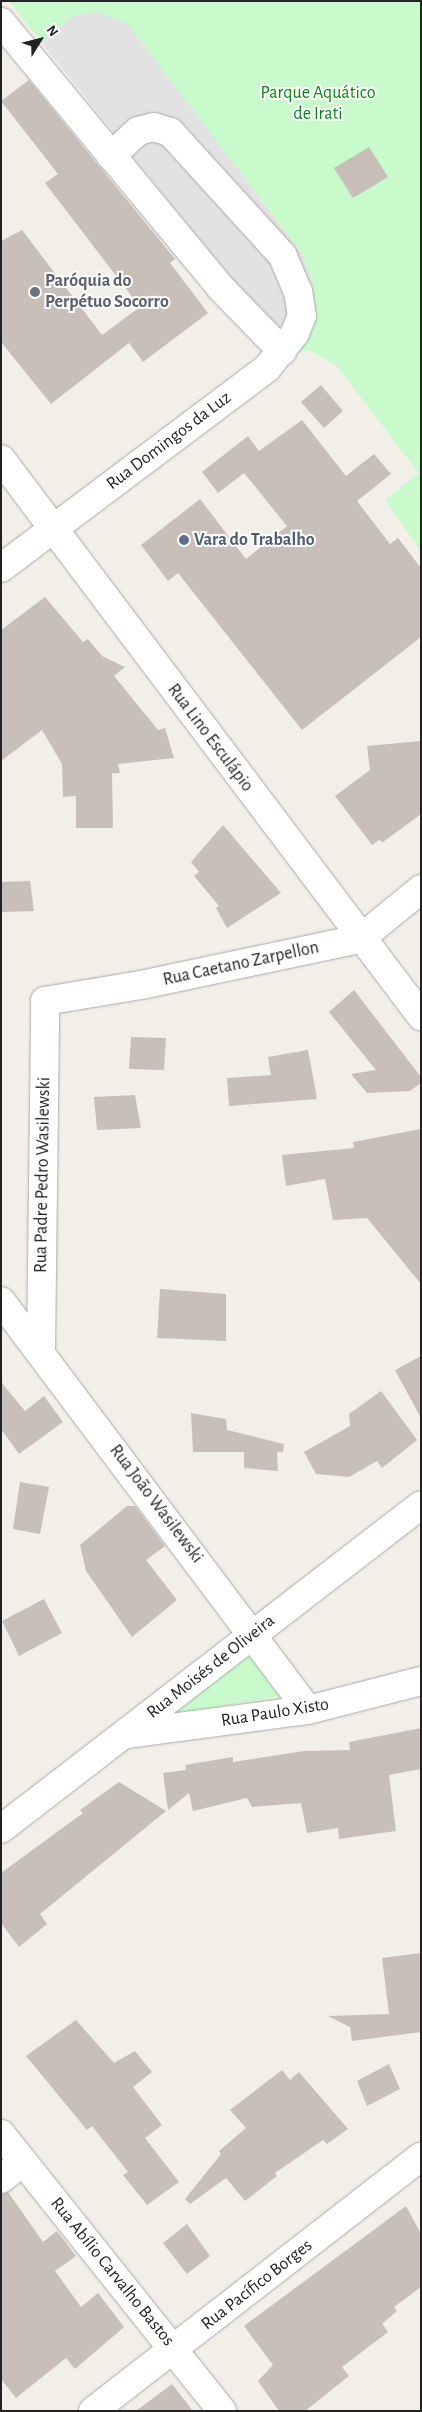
<!DOCTYPE html>
<html>
<head>
<meta charset="utf-8">
<style>
  body { margin:0 }
  #map { position:relative; width:422px; height:2412px; overflow:hidden; background:#f2efe9; font-family:"Alegreya Sans",sans-serif }
  div>[style] { position:absolute }
  [style*='--x'] { left:calc(var(--x)*1px); top:calc(var(--y)*1px); width:calc(var(--w)*1px); rotate:calc(var(--a)*1deg) }
  .park>* { inset:0; background:#c8facc }
  .parking>* { inset:0; background:#e2e2e2 }
  .building>* { inset:0; background:#c7bfb8 }
  .roads { filter:drop-shadow(0 0 1px #a9a9a9) drop-shadow(0 0 1px #a9a9a9) }
  .street>* { height:28px; margin:-14px; padding:0 14px; transform-origin:14px; border-radius:14px; background:#fff }
  .dots>* { width:14px; height:14px; translate:-50% -50%; box-sizing:border-box; border:2px solid #fff; border-radius:50% }
  span { translate:-50% -50%; white-space:nowrap; text-align:center; line-height:1.15; -webkit-text-stroke:4px #fff; paint-order:stroke }
  .park-label { font-size:18px; color:#0c8416 }
  .worship-label { font-size:18px; color:#5b616d; font-weight:700 }
  .left { translate:0 -50%; text-align:left }
  .street-label { font-size:18px; color:#222 }
  .service-label { font-size:18px; color:#4e5e75; font-weight:700 }
  .frame { position:absolute; inset:0; border:2px solid #222; pointer-events:none }
  .north { position:absolute; left:15px; top:15px; width:50px; height:50px; -webkit-text-stroke:4px #fff; paint-order:stroke; rotate:54deg; font-size:14px; font-weight:700; line-height:20px; text-align:center; color:#222 }
  .north::after { content:''; display:block; margin:auto; width:18px; height:22px; background:#222; clip-path:polygon(50% 0,100% 100%,50% 72%,0 100%) }
</style>
</head>
<body>
<div id="map">
  <div class="park">
    <i style="clip-path:polygon(9px 1px,421px 1px,421px 551px,385px 500px,419px 473px,336px 365px,308px 350px,271px 361px,314px 288px,302px 254px,128px 24px,75px 15px,41px 42px)"></i>
    <i style="clip-path:polygon(251px 1655px,281px 1696px,169px 1715px)"></i>
  </div>
  <div class="parking">
    <i style="clip-path:polygon(100px 12px,128px 24px,302px 254px,314px 288px,295px 334px,283px 344px,41px 42px,75px 15px)"></i>
  </div>
  <div class="building">
    <i style="clip-path:polygon(29px 80px,175px 259px,170px 263px,208px 313px,143px 362px,129px 343px,51px 404px,1px 342px,1px 241px,22px 230px,102px 335px,140px 307px,45px 183px,58px 174px,1px 101px)"></i>
    <i style="clip-path:polygon(369px 147px,388px 177px,353px 198px,334px 168px)"></i>
    <i style="clip-path:polygon(321px 385px,343px 411px,324px 428px,301px 402px)"></i>
    <i style="clip-path:polygon(302px 420px,346px 476px,374px 454px,391px 474px,357px 501px,390px 544px,398px 538px,421px 568px,421px 637px,302px 730px,178px 573px,168px 581px,141px 545px,200px 499px,246px 559px,287px 526px,244px 473px,218px 493px,202px 472px,248px 436px,259px 451px)"></i>
    <i style="clip-path:polygon(45px 597px,83px 642px,88px 639px,102px 656px,125px 667px,114px 676px,158px 730px,165px 728px,174px 758px,118px 764px,120px 773px,112px 773px,113px 828px,76px 828px,76px 796px,63px 797px,62px 764px,42px 730px,1px 761px,1px 630px)"></i>
    <i style="clip-path:polygon(421px 741px,421px 814px,383px 842px,379px 840px,372px 845px,335px 796px,370px 770px,367px 746px)"></i>
    <i style="clip-path:polygon(223px 825px,281px 893px,227px 928px,216px 908px,219px 906px,194px 876px,199px 872px,191px 862px)"></i>
    <i style="clip-path:polygon(30px 881px,34px 911px,1px 912px,1px 882px)"></i>
    <i style="clip-path:polygon(354px 990px,421px 1077px,421px 1083px,410px 1091px,367px 1093px,351px 1074px,376px 1070px,329px 1012px)"></i>
    <i style="clip-path:polygon(131px 1037px,166px 1038px,164px 1070px,129px 1069px)"></i>
    <i style="clip-path:polygon(308px 1050px,317px 1099px,229px 1106px,227px 1078px,271px 1075px,268px 1057px)"></i>
    <i style="clip-path:polygon(135px 1095px,141px 1128px,97px 1130px,94px 1097px)"></i>
    <i style="clip-path:polygon(421px 1129px,421px 1284px,367px 1218px,333px 1220px,325px 1179px,286px 1186px,282px 1155px,354px 1148px,353px 1142px)"></i>
    <i style="clip-path:polygon(160px 1289px,226px 1294px,226px 1341px,157px 1338px)"></i>
    <i style="clip-path:polygon(421px 1356px,421px 1418px,395px 1370px)"></i>
    <i style="clip-path:polygon(1px 1382px,25px 1411px,44px 1396px,63px 1422px,19px 1454px,1px 1429px)"></i>
    <i style="clip-path:polygon(381px 1391px,417px 1440px,382px 1468px,377px 1461px,349px 1477px,316px 1474px,304px 1452px,350px 1426px,349px 1414px)"></i>
    <i style="clip-path:polygon(191px 1413px,226px 1419px,227px 1430px,284px 1444px,283px 1452px,277px 1452px,278px 1471px,244px 1468px,244px 1452px,193px 1452px)"></i>
    <i style="clip-path:polygon(20px 1482px,49px 1487px,40px 1534px,13px 1529px)"></i>
    <i style="clip-path:polygon(127px 1506px,135px 1506px,165px 1546px,146px 1560px,177px 1600px,132px 1637px,86px 1571px,80px 1545px)"></i>
    <i style="clip-path:polygon(44px 1599px,62px 1633px,19px 1656px,2px 1621px)"></i>
    <i style="clip-path:polygon(421px 1728px,421px 1769px,389px 1775px,396px 1831px,339px 1839px,338px 1828px,307px 1833px,301px 1803px,252px 1807px,247px 1798px,193px 1811px,189px 1793px,168px 1810px,163px 1773px,186px 1770px,185px 1765px,233px 1757px,233px 1762px,304px 1751px,350px 1750px,349px 1742px)"></i>
    <i style="clip-path:polygon(119px 1782px,166px 1811px,40px 1914px,47px 1924px,19px 1947px,1px 1923px,1px 1873px,83px 1813px,80px 1810px)"></i>
    <i style="clip-path:polygon(421px 1953px,421px 2032px,352px 2041px,350px 2027px,328px 2016px,389px 2014px,382px 1958px)"></i>
    <i style="clip-path:polygon(76px 2020px,114px 2063px,135px 2051px,152px 2072px,133px 2087px,162px 2125px,145px 2138px,179px 2182px,147px 2205px,123px 2175px,128px 2172px,92px 2126px,87px 2130px,26px 2056px)"></i>
    <i style="clip-path:polygon(389px 2064px,400px 2089px,367px 2106px,357px 2081px)"></i>
    <i style="clip-path:polygon(282px 2070px,290px 2080px,299px 2072px,348px 2129px,327px 2144px,323px 2140px,275px 2173px,277px 2176px,245px 2201px,226px 2178px,190px 2204px,185px 2199px,221px 2154px,219px 2151px,246px 2128px,230px 2110px)"></i>
    <i style="clip-path:polygon(8px 2192px,43px 2242px,57px 2231px,76px 2256px,55px 2271px,81px 2307px,98px 2293px,124px 2327px,75px 2369px,66px 2358px,16px 2398px,1px 2379px,1px 2194px)"></i>
    <i style="clip-path:polygon(406px 2206px,421px 2234px,421px 2287px,394px 2307px,397px 2311px,382px 2324px,388px 2332px,342px 2367px,349px 2376px,305px 2411px,279px 2411px,258px 2381px,273px 2365px,244px 2326px)"></i>
    <i style="clip-path:polygon(187px 2224px,210px 2256px,187px 2274px,163px 2243px)"></i>
    <i style="clip-path:polygon(172px 2384px,193px 2411px,136px 2411px)"></i>
  </div>
  <div class="roads">
    <div class="street">
      <i style="--x:1;--y:22;--w:345;--a:50.4"></i>
      <i style="--x:221;--y:288;--w:88;--a:45.9"></i>
      <i style="--x:1;--y:459;--w:698;--a:52.98"></i>
      <i style="--x:1;--y:568;--w:333;--a:-36.9"></i>
      <i style="--x:267;--y:368;--w:45;--a:-51.3"></i>
      <i style="--x:295;--y:333;--w:18;--a:-68"></i>
      <i style="--x:302;--y:316;--w:24;--a:-99"></i>
      <i style="--x:298;--y:292;--w:39;--a:-113"></i>
      <i style="--x:283;--y:256;--w:168;--a:-132.3"></i>
      <i style="--x:170;--y:132;--w:17;--a:-163"></i>
      <i style="--x:154;--y:127;--w:16;--a:166"></i>
      <i style="--x:138;--y:131;--w:37;--a:137"></i>
      <i style="--x:1;--y:1301;--w:511;--a:53.11"></i>
      <i style="--x:41;--y:1350;--w:349;--a:-89.3"></i>
      <i style="--x:45;--y:1001;--w:97;--a:-9.5"></i>
      <i style="--x:141;--y:985;--w:224;--a:-11.9"></i>
      <i style="--x:360;--y:939;--w:79;--a:-39.3"></i>
      <i style="--x:126;--y:1734;--w:184;--a:-7.5"></i>
      <i style="--x:308;--y:1710;--w:117;--a:-14.4"></i>
      <i style="--x:1;--y:1829;--w:530;--a:-37.65"></i>
      <i style="--x:1;--y:2134;--w:354;--a:51.4"></i>
      <i style="--x:1;--y:2179;--w:28;--a:-38"></i>
      <i style="--x:93;--y:2411;--w:415;--a:-37.8"></i>
    </div>
  </div>
  <div class="dots">
    <i style="left:35px;top:292px;background:#6b7280"></i>
    <i style="left:184px;top:540px;background:#5c6f8a"></i>
  </div>
  <div class="park-label">
    <span style="left:318px;top:104px">Parque Aquático<br>de Irati</span>
  </div>
  <div class="worship-label">
    <span class="left" style="left:45px;top:292px">Paróquia do<br>Perpétuo Socorro</span>
  </div>
  <div class="street-label">
    <span style="left:169px;top:441px;rotate:-37deg">Rua Domingos da Luz</span>
    <span style="left:210px;top:738px;rotate:53deg">Rua Lino Esculápio</span>
    <span style="left:241px;top:964px;rotate:-12deg">Rua Caetano Zarpellon</span>
    <span style="left:43px;top:1175px;rotate:-89deg">Rua Padre Pedro Wasilewski</span>
    <span style="left:156px;top:1504px;rotate:53deg">Rua João Wasilewski</span>
    <span style="left:211px;top:1667px;rotate:-38deg">Rua Moisés de Oliveira</span>
    <span style="left:275px;top:1713px;rotate:-9deg">Rua Paulo Xisto</span>
    <span style="left:112px;top:2272px;rotate:51deg">Rua Abílio Carvalho Bastos</span>
    <span style="left:257px;top:2285px;rotate:-38deg">Rua Pacífico Borges</span>
  </div>
  <div class="service-label">
    <span class="left" style="left:194px;top:540px">Vara do Trabalho</span>
  </div>
  <div class="frame"></div>
  <div class="north">N</div>
</div>
</body>
</html>
